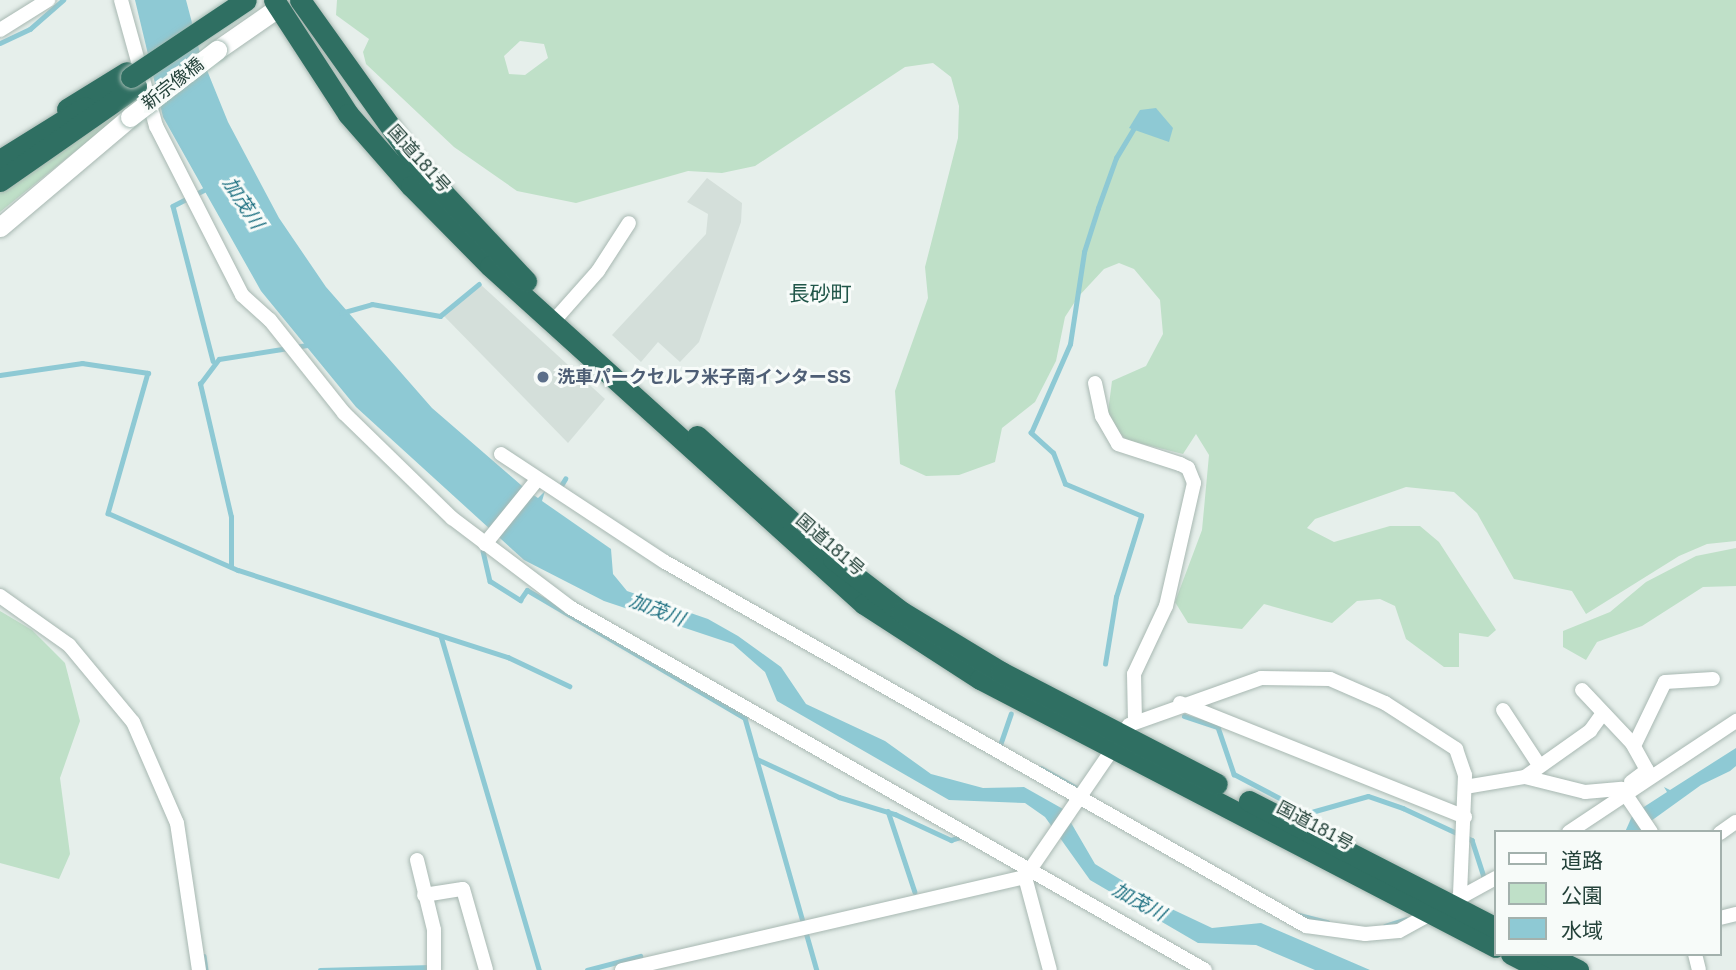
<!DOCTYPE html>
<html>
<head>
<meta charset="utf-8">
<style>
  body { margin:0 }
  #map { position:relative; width:1736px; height:970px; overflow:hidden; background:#e6efeb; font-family:Helvetica,"Noto Sans JP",sans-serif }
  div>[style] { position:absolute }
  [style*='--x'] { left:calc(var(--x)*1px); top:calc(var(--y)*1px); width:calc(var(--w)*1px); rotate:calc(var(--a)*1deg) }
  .built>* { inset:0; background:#d4dfda }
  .green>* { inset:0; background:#bfe0c8 }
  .water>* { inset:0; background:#8ec9d4 }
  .stream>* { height:4.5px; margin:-2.25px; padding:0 2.25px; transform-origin:2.25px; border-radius:2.25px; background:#8ec9d4 }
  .roads { filter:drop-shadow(0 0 2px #a8b8b2) drop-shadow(0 0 2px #a8b8b2) }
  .street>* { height:14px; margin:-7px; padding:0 7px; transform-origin:7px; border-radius:7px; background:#fff }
  .secondary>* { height:19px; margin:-9.5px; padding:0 9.5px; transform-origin:9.5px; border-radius:9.5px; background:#fff }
  .highway>* { height:21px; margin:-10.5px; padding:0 10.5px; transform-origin:10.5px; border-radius:10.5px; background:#2f6f62 }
  .bridges { filter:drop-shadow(0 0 2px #a4bbb3) drop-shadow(0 0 2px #a4bbb3) }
  .secondary-bridge>* { height:19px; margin:-9.5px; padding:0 9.5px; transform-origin:9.5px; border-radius:9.5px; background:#fff }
  .highway-bridge>* { height:21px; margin:-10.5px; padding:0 10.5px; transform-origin:10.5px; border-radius:10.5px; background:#2f6f62 }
  .dots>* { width:19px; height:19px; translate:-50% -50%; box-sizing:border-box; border:4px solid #f7fbf9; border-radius:50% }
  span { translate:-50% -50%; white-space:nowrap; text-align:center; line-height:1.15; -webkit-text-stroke:6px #f7fbf9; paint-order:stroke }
  .street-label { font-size:18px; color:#24423a }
  .service-label { font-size:18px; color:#4e5e75; font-weight:700 }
  .left { translate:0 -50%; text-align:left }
  .water-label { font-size:19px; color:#1c6f80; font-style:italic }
  .quarter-label { font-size:21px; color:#1f5548 }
  .legend { position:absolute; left:1494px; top:830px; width:228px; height:126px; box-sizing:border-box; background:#f7fbf9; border:2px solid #a3b1ad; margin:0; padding:9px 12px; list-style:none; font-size:21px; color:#24423a }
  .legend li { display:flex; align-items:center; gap:14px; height:35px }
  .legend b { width:35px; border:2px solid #a3b1ad }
</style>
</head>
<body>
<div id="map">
  <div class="built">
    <i style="clip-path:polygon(707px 178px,742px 203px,741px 222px,699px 342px,680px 362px,658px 342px,641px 362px,612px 335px,706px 234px,708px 214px,687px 202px)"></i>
    <i style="clip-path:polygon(480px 284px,605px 399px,568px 443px,442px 314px)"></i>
  </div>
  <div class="green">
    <i style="clip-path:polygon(evenodd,337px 0,1736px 0,1736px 541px,1707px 544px,1679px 556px,1586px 614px,1572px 591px,1514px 579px,1477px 513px,1454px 492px,1406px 487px,1315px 519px,1307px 528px,1334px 542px,1390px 526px,1420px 526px,1439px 542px,1496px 630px,1488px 637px,1459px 633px,1459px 667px,1444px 667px,1406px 639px,1395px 606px,1380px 599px,1357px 601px,1332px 623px,1264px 604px,1242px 629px,1188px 623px,1175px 602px,1202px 530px,1209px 455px,1196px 434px,1183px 454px,1127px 440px,1112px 426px,1108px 412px,1112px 381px,1146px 366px,1163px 334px,1160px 300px,1134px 269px,1119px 263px,1104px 269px,1078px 297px,1065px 317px,1056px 361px,1035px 402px,1002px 428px,995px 462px,959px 475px,926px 476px,900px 464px,895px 391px,928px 298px,925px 267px,958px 138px,959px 106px,951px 77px,933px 63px,905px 67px,755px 166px,722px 173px,688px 171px,576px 203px,517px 191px,454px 147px,366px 64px,363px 52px,369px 39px,336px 15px,337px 0,520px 41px,544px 44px,548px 58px,525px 75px,509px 74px,504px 56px,520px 41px)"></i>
    <i style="clip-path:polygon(143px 89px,144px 96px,0 212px,0 191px)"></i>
    <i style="clip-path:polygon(1736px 548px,1736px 586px,1703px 587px,1642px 626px,1597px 642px,1586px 660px,1563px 647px,1563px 631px,1610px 612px,1646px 582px,1696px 556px)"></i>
    <i style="clip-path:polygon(0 611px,32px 630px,65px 663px,80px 721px,60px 778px,70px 854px,59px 879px,0 863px)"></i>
  </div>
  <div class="water">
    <i style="clip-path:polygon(135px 0,186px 0,200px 53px,228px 122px,279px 218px,326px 287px,432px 408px,529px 492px,538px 498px,545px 491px,542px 501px,611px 549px,613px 574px,627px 591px,708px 619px,738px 636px,781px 667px,806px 704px,885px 741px,931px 774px,983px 788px,1024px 787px,1063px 809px,1095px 864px,1161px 904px,1212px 928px,1261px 923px,1370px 970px,1315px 970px,1256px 945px,1198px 943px,1090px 880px,1045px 817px,1025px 803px,949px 800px,777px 701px,765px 672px,733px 644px,604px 601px,524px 560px,356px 407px,261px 291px,163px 117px)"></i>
    <i style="clip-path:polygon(1156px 108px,1173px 128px,1169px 142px,1129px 128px,1140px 110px)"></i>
    <i style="clip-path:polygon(1736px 748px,1736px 766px,1730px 771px,1701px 785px,1651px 821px,1645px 832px,1625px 832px,1633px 814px,1667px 792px,1664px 787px,1670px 790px)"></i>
  </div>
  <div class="stream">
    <i style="--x:0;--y:43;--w:33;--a:-25"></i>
    <i style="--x:30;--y:29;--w:44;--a:-41.3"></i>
    <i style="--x:207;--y:189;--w:38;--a:153"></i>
    <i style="--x:173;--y:206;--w:160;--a:75.5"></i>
    <i style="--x:341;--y:313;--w:32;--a:-16"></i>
    <i style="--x:372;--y:304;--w:69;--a:10"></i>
    <i style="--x:440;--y:316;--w:50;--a:-39.4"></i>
    <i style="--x:0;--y:375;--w:83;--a:-8.3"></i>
    <i style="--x:82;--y:363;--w:67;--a:8.6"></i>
    <i style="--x:148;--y:373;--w:146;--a:105.9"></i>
    <i style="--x:108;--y:513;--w:142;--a:23.7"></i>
    <i style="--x:238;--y:570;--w:284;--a:17.9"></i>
    <i style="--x:508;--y:657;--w:68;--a:25.4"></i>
    <i style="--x:559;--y:489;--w:12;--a:-59"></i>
    <i style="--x:483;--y:551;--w:31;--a:77"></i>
    <i style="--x:490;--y:581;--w:36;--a:32"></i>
    <i style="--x:520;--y:600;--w:12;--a:-55"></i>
    <i style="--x:527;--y:590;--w:253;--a:30.4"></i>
    <i style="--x:745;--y:718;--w:262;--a:74.1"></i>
    <i style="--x:231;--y:567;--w:50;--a:-90"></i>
    <i style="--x:231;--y:517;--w:137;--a:-103.1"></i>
    <i style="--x:200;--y:384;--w:31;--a:-53"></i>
    <i style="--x:219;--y:359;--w:89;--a:-9"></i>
    <i style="--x:441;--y:636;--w:348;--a:73.6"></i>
    <i style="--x:1105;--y:664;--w:68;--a:-80.7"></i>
    <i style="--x:1116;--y:597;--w:85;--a:-72.8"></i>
    <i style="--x:1141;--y:516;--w:82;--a:-157.2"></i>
    <i style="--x:1065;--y:484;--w:33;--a:-111"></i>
    <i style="--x:1053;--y:453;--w:30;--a:-138"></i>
    <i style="--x:1031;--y:433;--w:97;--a:-66.3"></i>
    <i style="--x:1070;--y:344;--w:93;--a:-81.3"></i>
    <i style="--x:1084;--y:252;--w:46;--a:-72.3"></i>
    <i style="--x:1098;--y:208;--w:53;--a:-70.2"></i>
    <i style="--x:1116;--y:158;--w:37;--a:-59"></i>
    <i style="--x:1184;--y:716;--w:36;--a:18"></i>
    <i style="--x:1218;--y:727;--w:50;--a:71.2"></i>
    <i style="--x:1234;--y:774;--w:84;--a:27.8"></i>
    <i style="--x:1308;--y:813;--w:62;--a:-15.8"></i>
    <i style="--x:1368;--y:796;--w:37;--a:19"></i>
    <i style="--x:1403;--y:808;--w:76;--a:24.9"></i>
    <i style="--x:1472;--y:840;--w:39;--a:72"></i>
    <i style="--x:999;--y:748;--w:36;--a:-71"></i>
    <i style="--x:757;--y:759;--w:90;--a:24.9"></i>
    <i style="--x:839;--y:797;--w:59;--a:16.9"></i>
    <i style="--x:895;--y:814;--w:62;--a:24.9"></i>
    <i style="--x:951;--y:840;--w:9;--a:-18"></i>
    <i style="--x:1041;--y:768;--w:47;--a:29.3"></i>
    <i style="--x:888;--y:811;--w:85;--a:71.6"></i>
    <i style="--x:1299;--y:915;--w:29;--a:14"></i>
    <i style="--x:1385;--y:926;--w:22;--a:-18"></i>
    <i style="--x:204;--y:956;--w:14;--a:82"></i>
    <i style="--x:320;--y:970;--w:111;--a:-1.5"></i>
    <i style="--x:587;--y:970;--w:55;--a:-14.8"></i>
  </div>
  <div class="roads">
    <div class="street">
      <i style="--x:121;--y:0;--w:131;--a:74.5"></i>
      <i style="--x:156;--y:126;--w:190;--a:63"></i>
      <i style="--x:242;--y:295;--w:38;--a:42"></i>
      <i style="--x:270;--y:320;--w:119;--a:51.5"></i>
      <i style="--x:344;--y:413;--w:151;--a:44.2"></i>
      <i style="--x:452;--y:518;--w:149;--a:37.1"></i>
      <i style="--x:571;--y:608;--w:730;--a:29.73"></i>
      <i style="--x:0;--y:30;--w:57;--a:-32"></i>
      <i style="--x:552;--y:323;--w:69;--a:-48.5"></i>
      <i style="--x:598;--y:271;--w:57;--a:-57.1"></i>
      <i style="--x:1095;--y:383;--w:34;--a:78"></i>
      <i style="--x:1102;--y:416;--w:32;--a:60"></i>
      <i style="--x:1118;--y:444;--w:65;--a:17.9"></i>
      <i style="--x:1180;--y:464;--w:9;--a:27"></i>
      <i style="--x:1188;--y:468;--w:16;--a:68"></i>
      <i style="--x:1194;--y:483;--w:126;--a:102.8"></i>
      <i style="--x:1166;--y:606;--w:75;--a:115.2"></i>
      <i style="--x:1134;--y:674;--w:46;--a:88.8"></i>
      <i style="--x:501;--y:454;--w:196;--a:33.4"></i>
      <i style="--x:665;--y:562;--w:737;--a:29.59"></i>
      <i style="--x:1306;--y:926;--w:60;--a:7.7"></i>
      <i style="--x:1365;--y:934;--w:34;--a:-5"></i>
      <i style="--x:1399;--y:931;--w:111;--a:-28.7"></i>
      <i style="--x:485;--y:544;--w:81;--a:-51"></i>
      <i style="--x:0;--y:596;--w:85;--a:35.4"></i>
      <i style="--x:69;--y:645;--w:100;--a:50.3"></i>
      <i style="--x:133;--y:722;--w:110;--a:66.5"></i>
      <i style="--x:177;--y:823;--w:149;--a:81.5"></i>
      <i style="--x:1582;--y:690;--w:73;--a:46.7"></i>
      <i style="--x:1632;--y:743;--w:31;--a:61"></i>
      <i style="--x:1647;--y:770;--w:20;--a:143"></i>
      <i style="--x:1180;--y:703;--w:307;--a:21.8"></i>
      <i style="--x:1503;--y:710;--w:66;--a:56.8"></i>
      <i style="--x:1634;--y:746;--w:71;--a:-64.2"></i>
      <i style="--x:1665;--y:682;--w:48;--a:-3.6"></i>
      <i style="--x:1525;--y:777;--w:80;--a:-35.3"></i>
      <i style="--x:1590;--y:731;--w:22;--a:-54"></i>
      <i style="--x:1465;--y:787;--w:61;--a:-9.5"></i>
      <i style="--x:1525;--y:777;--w:62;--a:14"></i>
      <i style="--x:1585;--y:792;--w:37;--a:-5"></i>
      <i style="--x:1622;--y:789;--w:52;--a:56"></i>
      <i style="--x:1569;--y:832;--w:201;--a:-33.6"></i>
      <i style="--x:1720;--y:833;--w:19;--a:-35"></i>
      <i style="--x:417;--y:860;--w:72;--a:76.3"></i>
      <i style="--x:434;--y:930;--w:40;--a:90"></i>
      <i style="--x:1025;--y:877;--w:96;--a:75"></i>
      <i style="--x:424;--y:895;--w:39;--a:-9"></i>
      <i style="--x:463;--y:889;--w:84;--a:74.1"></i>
      <i style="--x:1720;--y:918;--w:16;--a:-14"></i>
      <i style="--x:1695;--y:954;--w:16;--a:76"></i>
      <i style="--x:622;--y:970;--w:414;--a:-13"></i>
      <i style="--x:1025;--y:877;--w:184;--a:-55.6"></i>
      <i style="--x:1129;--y:725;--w:140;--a:-19.6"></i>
      <i style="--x:1261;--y:678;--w:69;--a:0.8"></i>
      <i style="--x:1330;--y:679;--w:60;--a:23.6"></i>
      <i style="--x:1385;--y:703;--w:85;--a:32.9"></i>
      <i style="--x:1456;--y:749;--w:28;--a:71"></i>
      <i style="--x:1465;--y:775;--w:121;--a:92.4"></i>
    </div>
    <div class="secondary">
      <i style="--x:217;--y:50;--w:75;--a:-34.7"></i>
      <i style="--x:0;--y:227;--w:170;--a:-40.2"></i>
    </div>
    <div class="highway">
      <i style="--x:274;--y:0;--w:136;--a:57"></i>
      <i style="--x:348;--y:114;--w:96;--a:48.8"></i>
      <i style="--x:411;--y:186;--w:112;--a:45.4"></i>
      <i style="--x:490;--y:266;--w:504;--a:42.11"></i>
      <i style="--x:864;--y:604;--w:138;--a:32.9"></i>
      <i style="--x:980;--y:679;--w:581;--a:27.45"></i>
      <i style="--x:300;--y:0;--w:206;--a:54.5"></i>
      <i style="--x:420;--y:168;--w:155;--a:46.8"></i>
      <i style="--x:67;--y:109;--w:70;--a:-31.7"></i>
      <i style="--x:0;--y:160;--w:100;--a:-31.9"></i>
      <i style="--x:0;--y:181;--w:166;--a:-34.9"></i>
      <i style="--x:697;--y:436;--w:183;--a:42.1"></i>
      <i style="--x:833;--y:559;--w:87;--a:37.5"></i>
      <i style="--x:902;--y:612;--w:116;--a:31.2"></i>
      <i style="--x:1001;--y:672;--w:243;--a:27.4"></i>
      <i style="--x:1249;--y:801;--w:278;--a:27.2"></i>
      <i style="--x:1511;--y:954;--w:35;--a:27"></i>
      <i style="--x:1545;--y:954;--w:37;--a:26"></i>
    </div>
  </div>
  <div class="bridges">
    <div class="secondary-bridge">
      <i style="--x:130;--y:117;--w:110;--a:-37.6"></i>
    </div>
    <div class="highway-bridge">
      <i style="--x:131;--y:77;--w:138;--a:-33.8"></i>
    </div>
  </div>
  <div class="dots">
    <i style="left:543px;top:377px;background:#5c6f8a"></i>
  </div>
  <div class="street-label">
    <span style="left:173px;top:84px;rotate:-38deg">新宗像橋</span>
    <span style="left:419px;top:159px;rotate:48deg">国道181号</span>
    <span style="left:830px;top:545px;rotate:41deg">国道181号</span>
    <span style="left:1315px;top:826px;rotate:28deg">国道181号</span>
  </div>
  <div class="service-label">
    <span class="left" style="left:557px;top:377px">洗車パークセルフ米子南インターSS</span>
  </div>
  <div class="water-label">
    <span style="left:243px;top:203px;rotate:57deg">加茂川</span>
    <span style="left:657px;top:610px;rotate:21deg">加茂川</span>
    <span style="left:1139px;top:902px;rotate:29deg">加茂川</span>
  </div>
  <div class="quarter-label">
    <span style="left:820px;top:294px">長砂町</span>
  </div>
  <ul class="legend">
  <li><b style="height:9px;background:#fff"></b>道路</li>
  <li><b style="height:19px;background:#bfe0c8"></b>公園</li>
  <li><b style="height:19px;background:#8ec9d4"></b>水域</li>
  </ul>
</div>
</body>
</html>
